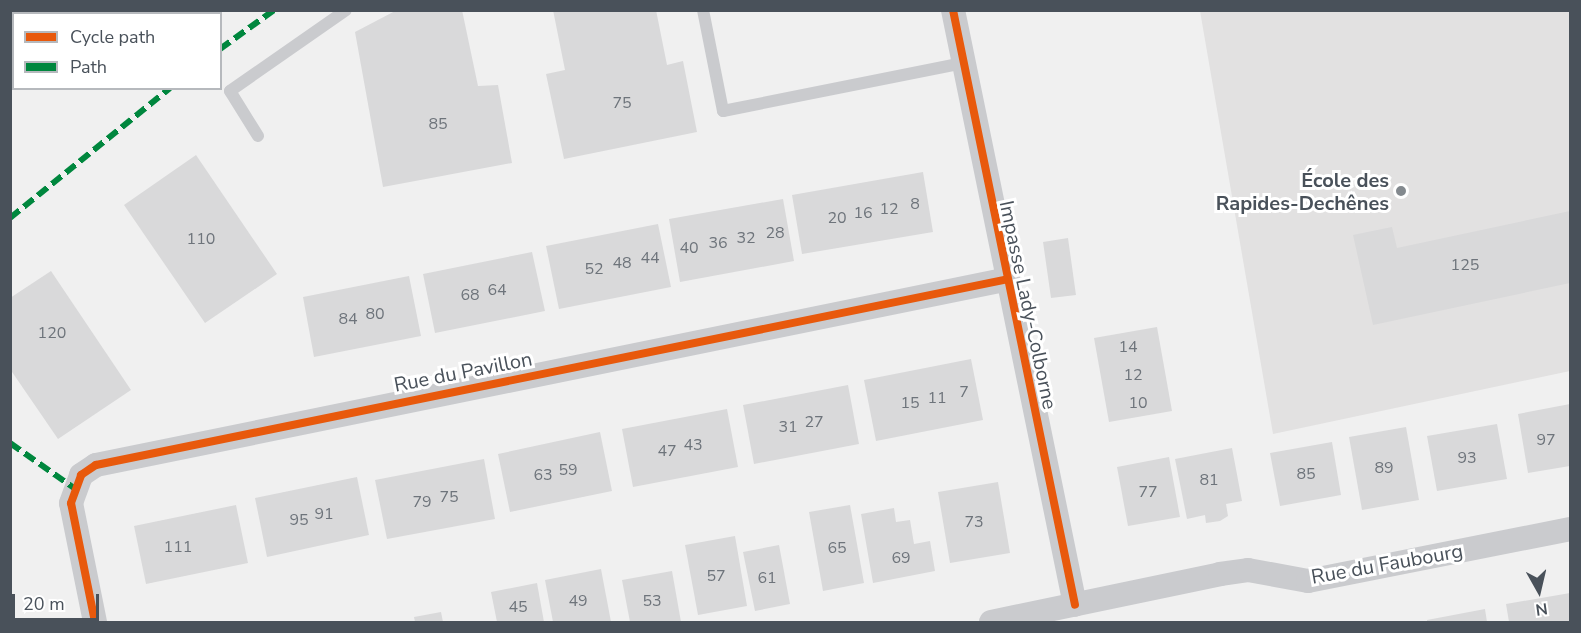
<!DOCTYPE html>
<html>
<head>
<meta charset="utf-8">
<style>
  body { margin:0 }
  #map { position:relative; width:1581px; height:633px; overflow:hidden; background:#f0f0f0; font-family:"Nunito Sans",sans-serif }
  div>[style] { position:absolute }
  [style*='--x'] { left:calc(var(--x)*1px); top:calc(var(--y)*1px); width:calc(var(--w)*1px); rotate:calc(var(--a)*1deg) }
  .education>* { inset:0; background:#e2e1e1 }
  .building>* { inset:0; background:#d9d9da }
  .service>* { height:12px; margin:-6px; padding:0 6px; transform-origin:6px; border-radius:6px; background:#cacbce }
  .minor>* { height:24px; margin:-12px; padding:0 12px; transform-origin:12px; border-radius:12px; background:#cacbce }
  .secondary>* { height:33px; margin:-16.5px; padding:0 16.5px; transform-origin:16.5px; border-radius:16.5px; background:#cbcccf }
  .quiet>* { height:6px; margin-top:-3px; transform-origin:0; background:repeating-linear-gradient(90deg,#00873e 0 12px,transparent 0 18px) }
  .cycleway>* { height:8px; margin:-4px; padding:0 4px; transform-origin:4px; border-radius:4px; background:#e8590c }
  .dots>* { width:16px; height:16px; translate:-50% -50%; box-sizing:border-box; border:3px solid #fff; border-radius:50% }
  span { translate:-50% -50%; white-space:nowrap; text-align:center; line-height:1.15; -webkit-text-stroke:6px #fff; paint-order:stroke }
  .number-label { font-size:16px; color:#6e747b }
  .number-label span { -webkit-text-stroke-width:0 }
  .poi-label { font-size:20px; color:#49515a; font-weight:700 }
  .right { translate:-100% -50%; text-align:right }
  .street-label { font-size:20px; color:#49515a }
  .frame { position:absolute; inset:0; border:12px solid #49515a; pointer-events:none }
  .legend { position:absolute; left:12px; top:12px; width:210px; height:78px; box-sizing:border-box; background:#fff; border:2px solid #b6b9bd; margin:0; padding:8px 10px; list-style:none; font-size:18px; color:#49515a }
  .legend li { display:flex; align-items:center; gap:12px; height:30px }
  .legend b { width:30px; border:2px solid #b6b9bd }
  .north { position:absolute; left:1509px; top:561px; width:60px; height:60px; -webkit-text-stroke:4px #fff; paint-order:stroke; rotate:172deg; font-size:16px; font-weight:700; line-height:24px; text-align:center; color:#49515a }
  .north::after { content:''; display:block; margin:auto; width:21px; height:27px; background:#49515a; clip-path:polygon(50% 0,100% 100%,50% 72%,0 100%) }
  .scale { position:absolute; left:12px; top:594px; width:87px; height:27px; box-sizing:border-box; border:3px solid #49515a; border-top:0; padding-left:8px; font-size:18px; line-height:21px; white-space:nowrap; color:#49515a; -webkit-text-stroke:4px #fff; paint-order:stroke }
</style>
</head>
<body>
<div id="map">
  <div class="education">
    <i style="clip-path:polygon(1200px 11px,1570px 11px,1570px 371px,1273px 434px)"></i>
  </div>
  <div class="building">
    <i style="clip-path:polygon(397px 10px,462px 10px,478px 86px,498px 85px,512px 163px,383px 187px,355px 32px)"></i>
    <i style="clip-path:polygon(553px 10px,656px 10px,667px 65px,683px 61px,697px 132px,564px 159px,546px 74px,565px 70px)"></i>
    <i style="clip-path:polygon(196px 155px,277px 274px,205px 323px,124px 205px)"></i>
    <i style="clip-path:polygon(923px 172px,933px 232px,802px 254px,792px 195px)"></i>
    <i style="clip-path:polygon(783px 199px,794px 261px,680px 282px,669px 219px)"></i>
    <i style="clip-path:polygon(1570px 211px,1570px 283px,1373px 325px,1353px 235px,1392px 227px,1397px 248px)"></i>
    <i style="clip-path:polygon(658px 224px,671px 287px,559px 309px,546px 246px)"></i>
    <i style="clip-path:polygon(1068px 238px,1076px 295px,1051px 298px,1043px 242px)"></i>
    <i style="clip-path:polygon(532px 252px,545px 311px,435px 333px,423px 274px)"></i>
    <i style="clip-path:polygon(51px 271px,131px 390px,58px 439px,10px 369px,10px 298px)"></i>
    <i style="clip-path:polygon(409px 276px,421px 336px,314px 357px,303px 297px)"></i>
    <i style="clip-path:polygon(1157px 327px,1172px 411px,1109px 422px,1094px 338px)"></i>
    <i style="clip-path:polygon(971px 359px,983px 420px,876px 441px,864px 380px)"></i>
    <i style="clip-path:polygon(848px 385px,859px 444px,754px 464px,743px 405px)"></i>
    <i style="clip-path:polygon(1570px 404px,1570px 466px,1528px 473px,1518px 414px)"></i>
    <i style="clip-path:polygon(727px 409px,738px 467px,633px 487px,622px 429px)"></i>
    <i style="clip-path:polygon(1497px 424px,1507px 479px,1437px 491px,1427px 436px)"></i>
    <i style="clip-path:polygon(1406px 427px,1419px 500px,1362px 510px,1349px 437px)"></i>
    <i style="clip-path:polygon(600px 432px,612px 491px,510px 512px,498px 454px)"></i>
    <i style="clip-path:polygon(1332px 442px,1341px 495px,1280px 506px,1270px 453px)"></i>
    <i style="clip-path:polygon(1232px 448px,1242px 501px,1226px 504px,1228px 516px,1220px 521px,1206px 523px,1205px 515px,1187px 519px,1175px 459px)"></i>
    <i style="clip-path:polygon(1169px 457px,1180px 517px,1128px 526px,1117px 467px)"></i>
    <i style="clip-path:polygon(484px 459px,495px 519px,387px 539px,375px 480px)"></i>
    <i style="clip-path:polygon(357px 477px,369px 535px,267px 557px,255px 498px)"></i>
    <i style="clip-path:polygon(998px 482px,1010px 553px,950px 563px,938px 492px)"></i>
    <i style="clip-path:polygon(236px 505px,248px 563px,146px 584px,134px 526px)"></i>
    <i style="clip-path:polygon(850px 505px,864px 583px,823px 591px,809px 512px)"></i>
    <i style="clip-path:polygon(894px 508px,896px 522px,910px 520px,914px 544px,930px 541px,935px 571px,873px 583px,861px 514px)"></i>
    <i style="clip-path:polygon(735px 536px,747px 606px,698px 615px,685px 545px)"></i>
    <i style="clip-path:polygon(779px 545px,790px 604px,755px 611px,743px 552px)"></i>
    <i style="clip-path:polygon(601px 569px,611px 622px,553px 622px,545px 580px)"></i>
    <i style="clip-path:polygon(672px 571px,681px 622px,630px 622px,622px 580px)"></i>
    <i style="clip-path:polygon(537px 583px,544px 622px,497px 622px,491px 592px)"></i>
    <i style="clip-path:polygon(1570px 593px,1570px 622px,1509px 622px,1506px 604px)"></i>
    <i style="clip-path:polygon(1485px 609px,1487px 622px,1427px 622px,1427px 620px)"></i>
    <i style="clip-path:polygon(441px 612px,443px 622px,415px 622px,414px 617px)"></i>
  </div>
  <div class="service">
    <i style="--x:703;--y:10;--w:103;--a:78.8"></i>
    <i style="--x:723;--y:111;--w:245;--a:-11.3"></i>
    <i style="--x:258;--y:136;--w:53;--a:-121.9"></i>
    <i style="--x:230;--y:91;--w:141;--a:-34.9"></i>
  </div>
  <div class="minor">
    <i style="--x:953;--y:10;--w:607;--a:78.41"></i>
    <i style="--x:95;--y:622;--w:121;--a:-101.4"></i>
    <i style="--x:71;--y:503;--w:30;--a:-70"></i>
    <i style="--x:81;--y:475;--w:18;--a:-34"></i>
    <i style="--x:96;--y:465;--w:927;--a:-11.52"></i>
    <i style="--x:991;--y:622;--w:234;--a:-11.8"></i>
    <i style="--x:1220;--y:574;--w:28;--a:-8"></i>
    <i style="--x:1248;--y:570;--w:61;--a:10.4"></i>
    <i style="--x:1308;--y:581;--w:267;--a:-11.2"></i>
  </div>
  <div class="secondary">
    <i style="--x:46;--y:14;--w:5;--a:-53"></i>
    <i style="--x:10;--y:44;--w:5;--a:-37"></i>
  </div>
  <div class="quiet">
    <i style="--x:220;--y:49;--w:67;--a:-35.8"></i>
    <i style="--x:10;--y:218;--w:206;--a:-39.1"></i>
    <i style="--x:10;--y:443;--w:78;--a:35.1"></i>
  </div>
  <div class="cycleway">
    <i style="--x:953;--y:10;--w:607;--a:78.41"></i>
    <i style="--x:95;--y:622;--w:121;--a:-101.4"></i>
    <i style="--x:71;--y:503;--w:30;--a:-70"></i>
    <i style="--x:81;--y:475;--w:18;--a:-34"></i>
    <i style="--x:96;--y:465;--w:927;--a:-11.52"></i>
  </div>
  <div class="dots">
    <i style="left:1401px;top:191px;background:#83898e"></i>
  </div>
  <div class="number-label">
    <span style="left:622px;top:103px">75</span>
    <span style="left:438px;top:124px">85</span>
    <span style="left:915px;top:204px">8</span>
    <span style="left:889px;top:209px">12</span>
    <span style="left:863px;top:213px">16</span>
    <span style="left:837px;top:218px">20</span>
    <span style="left:775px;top:233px">28</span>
    <span style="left:746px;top:238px">32</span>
    <span style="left:201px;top:239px">110</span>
    <span style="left:718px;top:243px">36</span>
    <span style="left:689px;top:248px">40</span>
    <span style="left:650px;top:258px">44</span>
    <span style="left:622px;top:263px">48</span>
    <span style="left:1465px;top:265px">125</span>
    <span style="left:594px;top:269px">52</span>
    <span style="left:497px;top:290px">64</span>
    <span style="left:470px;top:295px">68</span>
    <span style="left:375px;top:314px">80</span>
    <span style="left:348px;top:319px">84</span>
    <span style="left:52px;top:333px">120</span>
    <span style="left:1128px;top:347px">14</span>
    <span style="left:1133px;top:375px">12</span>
    <span style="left:964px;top:392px">7</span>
    <span style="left:937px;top:398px">11</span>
    <span style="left:910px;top:403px">15</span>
    <span style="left:1138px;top:403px">10</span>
    <span style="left:814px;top:422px">27</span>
    <span style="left:788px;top:427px">31</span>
    <span style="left:1546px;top:440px">97</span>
    <span style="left:693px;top:445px">43</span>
    <span style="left:667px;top:451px">47</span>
    <span style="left:1467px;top:458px">93</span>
    <span style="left:1384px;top:468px">89</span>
    <span style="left:568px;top:470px">59</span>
    <span style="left:1306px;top:474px">85</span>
    <span style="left:543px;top:475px">63</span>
    <span style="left:1209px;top:480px">81</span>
    <span style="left:1148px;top:492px">77</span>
    <span style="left:449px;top:497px">75</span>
    <span style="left:422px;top:502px">79</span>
    <span style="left:324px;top:514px">91</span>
    <span style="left:299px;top:520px">95</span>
    <span style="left:974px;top:522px">73</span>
    <span style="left:178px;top:547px">111</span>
    <span style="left:837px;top:548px">65</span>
    <span style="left:901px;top:558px">69</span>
    <span style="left:716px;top:576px">57</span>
    <span style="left:767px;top:578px">61</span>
    <span style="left:578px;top:601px">49</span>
    <span style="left:652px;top:601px">53</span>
    <span style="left:518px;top:607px">45</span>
  </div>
  <div class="poi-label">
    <span class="right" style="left:1389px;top:192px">École des<br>Rapides-Dechênes</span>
  </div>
  <div class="street-label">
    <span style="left:1028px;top:305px;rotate:78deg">Impasse Lady-Colborne</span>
    <span style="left:463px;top:372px;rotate:-11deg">Rue du Pavillon</span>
    <span style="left:1387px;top:564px;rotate:-10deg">Rue du Faubourg</span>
  </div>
  <div class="frame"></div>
  <ul class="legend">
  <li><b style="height:8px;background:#e8590c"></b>Cycle path</li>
  <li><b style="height:8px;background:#00873e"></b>Path</li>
  </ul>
  <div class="north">N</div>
  <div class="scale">20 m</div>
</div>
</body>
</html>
